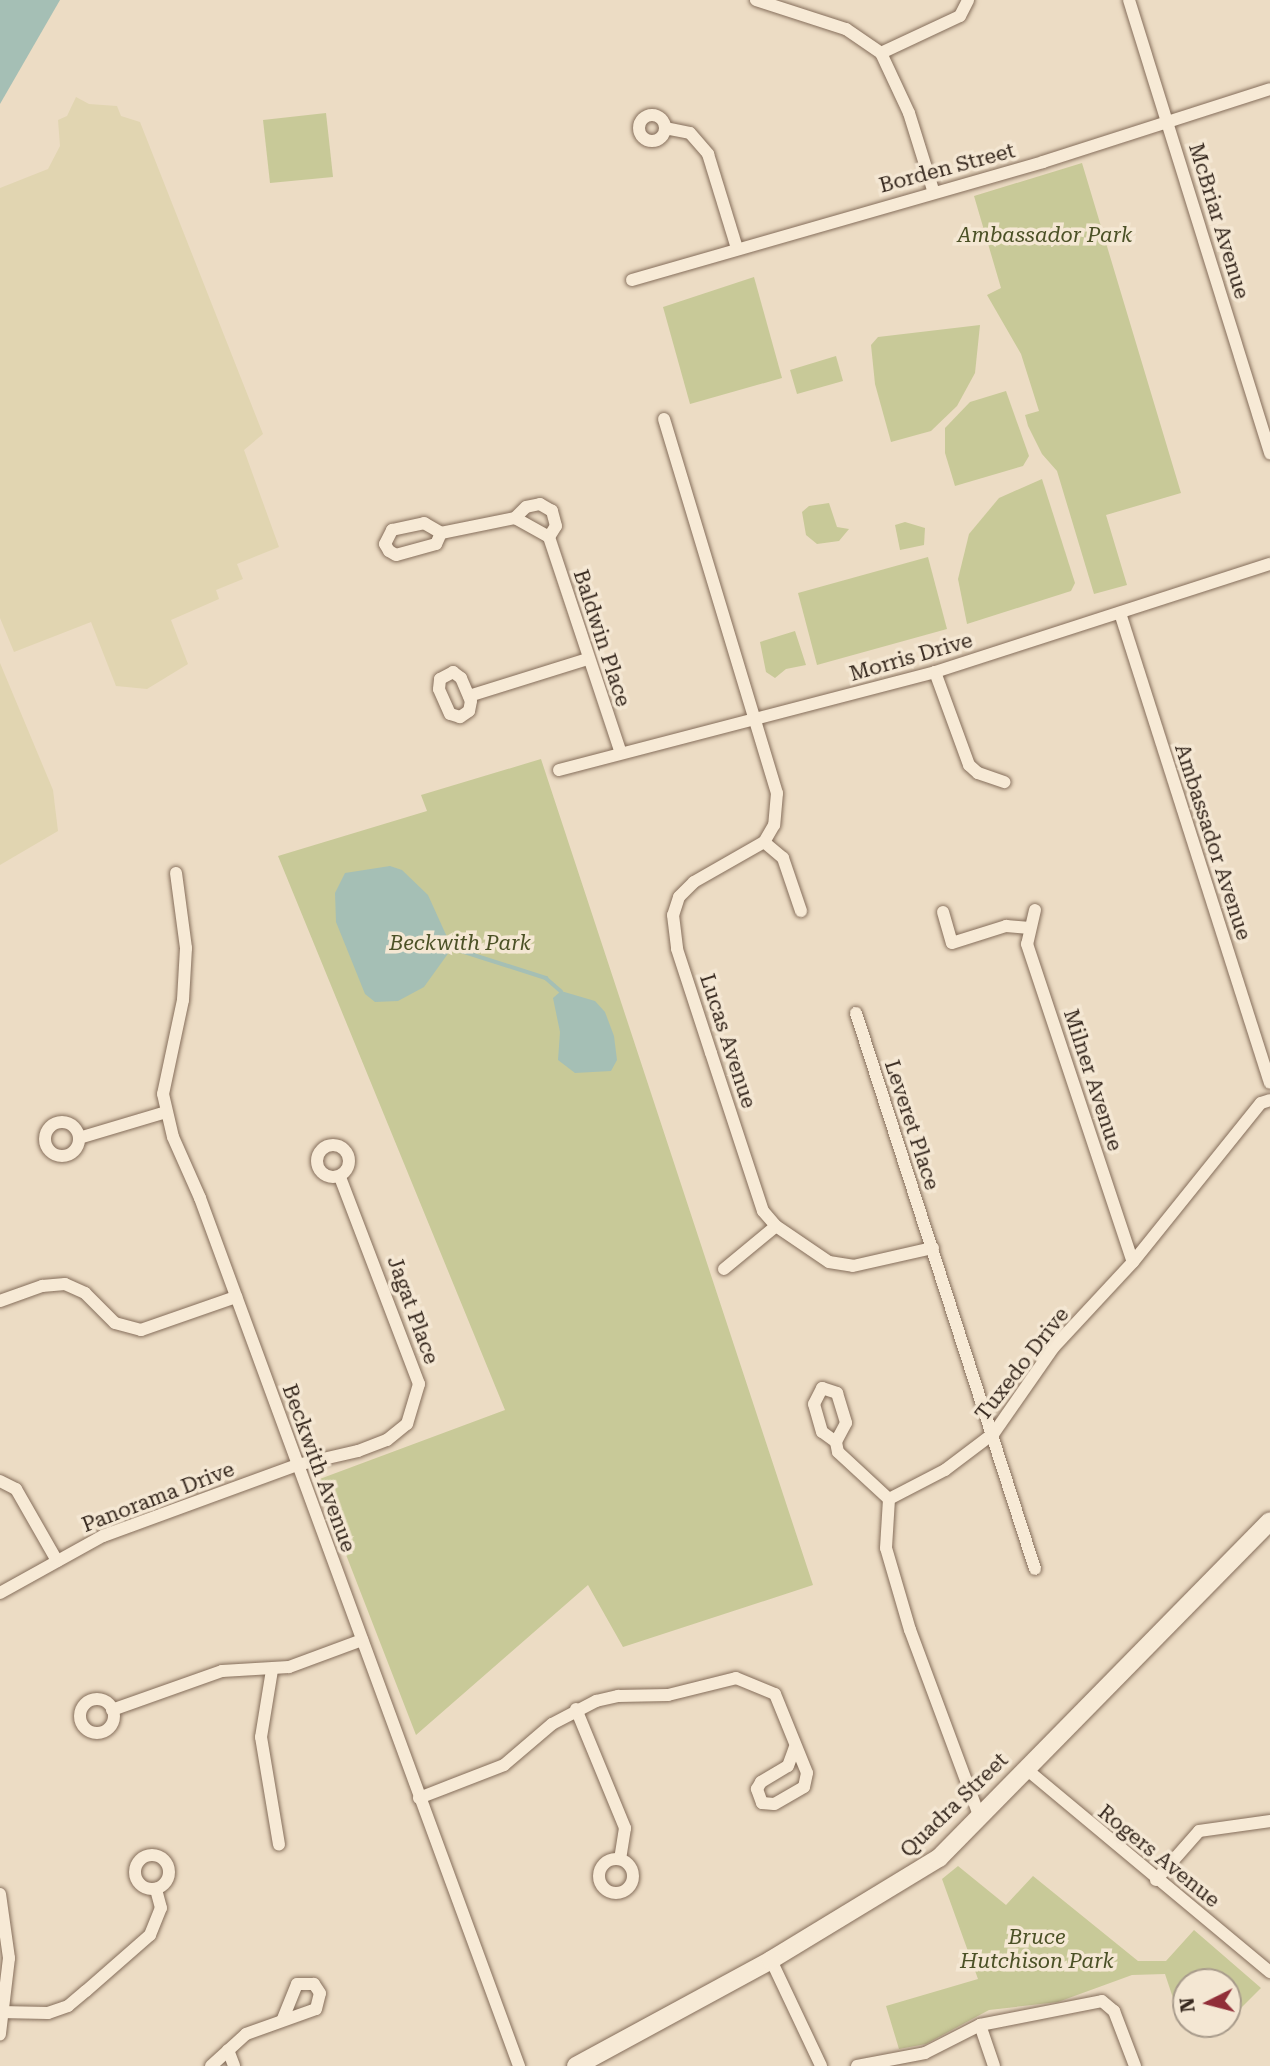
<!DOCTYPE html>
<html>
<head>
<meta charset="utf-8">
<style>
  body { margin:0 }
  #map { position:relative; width:1270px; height:2066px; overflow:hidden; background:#ecdcc4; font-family:"Roboto Serif",serif }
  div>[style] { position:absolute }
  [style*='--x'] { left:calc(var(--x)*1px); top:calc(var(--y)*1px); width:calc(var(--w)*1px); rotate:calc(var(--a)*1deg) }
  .farmland>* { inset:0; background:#e1d5b1 }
  .green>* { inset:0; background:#c8c998 }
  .water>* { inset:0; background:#a5bfb5 }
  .stream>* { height:3.5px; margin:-1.75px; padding:0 1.75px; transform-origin:1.75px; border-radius:1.75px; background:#a5bfb5 }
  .roads { filter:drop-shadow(0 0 2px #856e5b) drop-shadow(0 0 2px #856e5b) }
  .minor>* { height:12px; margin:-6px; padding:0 6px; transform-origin:6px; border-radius:6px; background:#f7ead6 }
  .minor>.ring { margin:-6px; padding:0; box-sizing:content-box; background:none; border:12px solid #f7ead6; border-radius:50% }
  .secondary>* { height:18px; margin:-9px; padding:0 9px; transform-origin:9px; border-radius:9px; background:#f7ead6 }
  span { translate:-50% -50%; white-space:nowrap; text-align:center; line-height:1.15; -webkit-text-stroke:7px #f4e7d3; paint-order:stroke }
  .street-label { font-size:21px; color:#36281e }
  .park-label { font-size:21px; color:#4b5126; font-style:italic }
  .north { position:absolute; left:1172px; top:1968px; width:70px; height:70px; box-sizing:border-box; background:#f4e7d3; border:2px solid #a89b8b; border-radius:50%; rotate:264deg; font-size:19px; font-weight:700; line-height:28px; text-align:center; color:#36281e }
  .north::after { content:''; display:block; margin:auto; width:24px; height:32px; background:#912e38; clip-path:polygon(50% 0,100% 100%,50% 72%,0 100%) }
</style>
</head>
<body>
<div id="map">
  <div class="farmland">
    <i style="clip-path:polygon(76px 97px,89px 104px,117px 106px,121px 116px,140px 122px,263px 434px,244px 450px,279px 547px,237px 564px,243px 579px,216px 590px,219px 599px,171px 620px,188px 664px,147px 689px,116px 686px,91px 622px,14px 652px,0 618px,0 188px,48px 169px,60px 146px,58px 120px,67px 116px)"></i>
    <i style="clip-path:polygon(0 663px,53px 790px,58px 831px,0 865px)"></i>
  </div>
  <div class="green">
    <i style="clip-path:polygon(326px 113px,333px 177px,270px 183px,263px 120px)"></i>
    <i style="clip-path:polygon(1082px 163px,1181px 493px,1106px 515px,1127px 585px,1094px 594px,1057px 471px,1042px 454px,1028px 426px,1025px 415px,1039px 411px,1021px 354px,987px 295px,1001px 288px,974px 196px)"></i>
    <i style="clip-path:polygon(754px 277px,782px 378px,690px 404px,663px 307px)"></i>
    <i style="clip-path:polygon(980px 325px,975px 373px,957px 406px,931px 431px,891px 442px,875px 384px,871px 345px,878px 337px)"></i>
    <i style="clip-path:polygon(836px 356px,843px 381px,797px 394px,790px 370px)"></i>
    <i style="clip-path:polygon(1006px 391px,1029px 456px,1023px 466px,955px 486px,945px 453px,945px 428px,970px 402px)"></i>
    <i style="clip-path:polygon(1042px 479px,1075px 583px,1071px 591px,967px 624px,958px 579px,969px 534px,999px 498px)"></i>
    <i style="clip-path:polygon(829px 503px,837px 527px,849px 529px,839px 541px,817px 544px,806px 535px,802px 512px,809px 506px)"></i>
    <i style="clip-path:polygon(905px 522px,925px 528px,924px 545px,900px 550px,895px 525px)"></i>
    <i style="clip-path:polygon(928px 557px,947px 629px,817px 665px,798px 593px)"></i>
    <i style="clip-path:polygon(795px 631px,806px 665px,786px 669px,775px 678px,766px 672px,760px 642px)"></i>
    <i style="clip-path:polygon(541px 759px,813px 1585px,623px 1647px,588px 1585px,416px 1735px,317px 1480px,505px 1410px,278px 856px,427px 811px,421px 795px)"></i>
    <i style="clip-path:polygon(958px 1866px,1006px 1905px,1033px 1876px,1138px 1961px,1166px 1961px,1194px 1930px,1261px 1988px,1240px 2009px,1228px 2008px,1228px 1982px,1186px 1982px,1186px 2005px,1175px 2004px,1165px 1974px,1132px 1975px,1058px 2002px,989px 2010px,926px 2044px,899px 2049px,886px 2006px,978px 1979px,942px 1879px)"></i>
  </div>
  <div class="water">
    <i style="clip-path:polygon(0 0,60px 0,0 104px)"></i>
    <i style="clip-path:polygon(390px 866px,402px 870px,428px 895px,452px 948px,424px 987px,398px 1001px,375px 1002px,365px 994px,336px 922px,335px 893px,345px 873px)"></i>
    <i style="clip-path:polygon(561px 991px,595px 1001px,605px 1012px,614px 1036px,617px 1060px,611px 1071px,575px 1073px,558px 1060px,560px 1032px,553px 998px)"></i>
  </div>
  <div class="stream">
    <i style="--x:452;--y:948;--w:99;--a:17.7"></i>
    <i style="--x:546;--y:978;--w:20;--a:41"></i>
  </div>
  <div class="roads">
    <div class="minor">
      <i style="--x:756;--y:0;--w:95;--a:17.9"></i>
      <i style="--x:846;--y:29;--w:42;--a:34.4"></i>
      <i style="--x:881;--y:53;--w:66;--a:65"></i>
      <i style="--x:909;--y:113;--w:81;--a:72.7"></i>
      <i style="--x:1129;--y:0;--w:475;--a:72.7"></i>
      <i style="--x:881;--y:53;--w:87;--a:-25.1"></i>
      <i style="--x:960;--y:16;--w:18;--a:-63"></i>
      <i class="ring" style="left:639px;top:115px;width:14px;height:14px"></i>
      <i style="--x:665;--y:128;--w:25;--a:11"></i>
      <i style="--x:690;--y:133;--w:28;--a:49"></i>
      <i style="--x:708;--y:154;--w:98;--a:72.9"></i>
      <i style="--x:632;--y:280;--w:428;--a:-16"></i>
      <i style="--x:1043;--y:162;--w:238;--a:-17.8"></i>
      <i style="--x:664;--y:419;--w:391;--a:73.2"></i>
      <i style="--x:777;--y:793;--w:32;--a:95"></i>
      <i style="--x:774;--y:825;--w:20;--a:120"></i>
      <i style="--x:764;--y:842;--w:81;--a:150.3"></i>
      <i style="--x:694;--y:882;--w:21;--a:135"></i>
      <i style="--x:679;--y:897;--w:19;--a:108"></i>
      <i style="--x:673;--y:915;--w:34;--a:83"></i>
      <i style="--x:677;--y:949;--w:109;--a:71.9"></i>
      <i style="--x:711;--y:1053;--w:166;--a:71.8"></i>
      <i style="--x:763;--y:1211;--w:20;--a:49"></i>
      <i style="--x:776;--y:1226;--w:64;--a:34.2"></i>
      <i style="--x:829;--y:1262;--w:24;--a:9"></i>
      <i style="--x:853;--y:1266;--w:82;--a:-12.7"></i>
      <i style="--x:424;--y:523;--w:20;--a:30"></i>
      <i style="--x:441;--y:533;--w:12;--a:114"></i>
      <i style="--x:436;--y:544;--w:41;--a:164.6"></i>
      <i style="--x:396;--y:555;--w:8;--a:-150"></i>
      <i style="--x:389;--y:551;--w:8;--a:-120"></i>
      <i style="--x:385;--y:544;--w:16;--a:-63"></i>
      <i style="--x:392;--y:530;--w:33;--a:-12"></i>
      <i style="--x:441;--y:533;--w:76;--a:-11.5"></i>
      <i style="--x:549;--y:537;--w:13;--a:-58"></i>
      <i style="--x:556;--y:526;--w:16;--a:-105"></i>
      <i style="--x:552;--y:511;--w:14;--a:-150"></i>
      <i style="--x:540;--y:504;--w:14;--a:168"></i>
      <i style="--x:526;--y:507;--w:16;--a:135"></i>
      <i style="--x:515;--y:518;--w:39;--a:29"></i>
      <i style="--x:549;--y:537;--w:225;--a:71.6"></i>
      <i style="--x:1120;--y:613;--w:493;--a:72.3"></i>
      <i style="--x:453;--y:672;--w:10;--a:37"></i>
      <i style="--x:461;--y:678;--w:25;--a:67"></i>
      <i style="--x:471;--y:701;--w:10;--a:101"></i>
      <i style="--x:469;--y:711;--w:11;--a:146"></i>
      <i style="--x:460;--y:717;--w:10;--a:-163"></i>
      <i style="--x:450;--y:714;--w:27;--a:-114"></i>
      <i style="--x:439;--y:689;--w:10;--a:-84"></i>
      <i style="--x:440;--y:679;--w:15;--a:-28"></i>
      <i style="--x:935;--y:672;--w:99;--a:69.9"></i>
      <i style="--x:969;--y:765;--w:12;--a:42"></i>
      <i style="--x:978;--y:773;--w:28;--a:19"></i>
      <i style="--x:469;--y:696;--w:125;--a:-17.3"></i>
      <i style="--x:559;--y:770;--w:389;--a:-14.6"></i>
      <i style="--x:935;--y:672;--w:352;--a:-17.9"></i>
      <i style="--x:764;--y:842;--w:25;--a:40"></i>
      <i style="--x:783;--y:858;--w:56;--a:71.2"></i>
      <i style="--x:176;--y:873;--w:76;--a:82.4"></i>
      <i style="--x:186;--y:948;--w:52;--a:93.3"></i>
      <i style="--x:183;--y:1000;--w:96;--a:102"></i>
      <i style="--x:163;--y:1094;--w:44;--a:76.9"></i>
      <i style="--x:173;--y:1137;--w:67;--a:66.1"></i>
      <i style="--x:200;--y:1198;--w:925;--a:69.82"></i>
      <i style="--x:1035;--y:910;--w:35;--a:103"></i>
      <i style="--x:1027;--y:944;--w:335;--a:71.6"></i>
      <i style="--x:943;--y:912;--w:32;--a:74"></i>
      <i style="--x:952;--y:943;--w:57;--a:-17.5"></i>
      <i style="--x:1006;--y:926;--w:24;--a:5"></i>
      <i style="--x:856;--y:1013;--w:584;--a:72.15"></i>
      <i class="ring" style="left:45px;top:1122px;width:22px;height:22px"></i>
      <i style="--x:79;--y:1138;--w:91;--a:-16.6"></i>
      <i class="ring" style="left:317px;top:1145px;width:20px;height:20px"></i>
      <i style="--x:724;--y:1269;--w:67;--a:-39.6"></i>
      <i style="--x:0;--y:1301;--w:45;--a:-19.7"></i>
      <i style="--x:42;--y:1286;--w:23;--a:-5"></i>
      <i style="--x:65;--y:1284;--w:22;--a:24"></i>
      <i style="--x:85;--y:1293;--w:42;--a:45"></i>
      <i style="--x:115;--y:1323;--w:27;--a:15"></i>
      <i style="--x:141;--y:1330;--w:101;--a:-19.2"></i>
      <i style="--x:836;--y:1442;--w:17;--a:-144"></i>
      <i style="--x:822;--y:1432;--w:29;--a:-106"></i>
      <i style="--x:814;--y:1404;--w:18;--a:-63"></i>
      <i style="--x:822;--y:1388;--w:16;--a:18"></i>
      <i style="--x:837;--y:1393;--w:31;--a:73"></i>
      <i style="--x:846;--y:1423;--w:21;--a:118"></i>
      <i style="--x:836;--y:1442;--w:10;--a:79"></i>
      <i style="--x:838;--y:1452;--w:69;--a:42.7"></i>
      <i style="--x:0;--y:1481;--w:18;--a:27"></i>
      <i style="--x:16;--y:1489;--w:83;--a:60.3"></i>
      <i style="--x:0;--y:1593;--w:118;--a:-29"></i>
      <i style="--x:103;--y:1536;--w:207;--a:-20.1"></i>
      <i style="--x:297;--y:1465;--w:63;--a:-12.9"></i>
      <i style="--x:358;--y:1451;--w:31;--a:-21"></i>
      <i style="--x:387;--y:1440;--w:26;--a:-39"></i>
      <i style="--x:407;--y:1424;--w:42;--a:-73.3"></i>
      <i style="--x:419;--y:1384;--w:222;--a:-110.9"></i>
      <i style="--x:272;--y:1670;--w:68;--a:99.3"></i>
      <i style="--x:261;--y:1737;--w:109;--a:80.5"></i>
      <i class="ring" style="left:80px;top:1699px;width:22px;height:22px"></i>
      <i style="--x:576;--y:1709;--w:129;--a:67.6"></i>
      <i style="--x:625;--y:1828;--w:31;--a:99"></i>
      <i style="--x:112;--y:1710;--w:117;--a:-19.5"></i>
      <i style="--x:222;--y:1671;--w:67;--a:-3.4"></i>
      <i style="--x:289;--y:1667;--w:78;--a:-20.3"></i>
      <i style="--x:1025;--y:1768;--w:319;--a:39.8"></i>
      <i style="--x:419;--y:1798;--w:91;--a:-21.2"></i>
      <i style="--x:504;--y:1765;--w:63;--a:-40.5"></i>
      <i style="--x:552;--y:1724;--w:50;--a:-27.6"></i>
      <i style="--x:596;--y:1701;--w:23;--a:-13"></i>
      <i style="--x:618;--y:1696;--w:50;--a:-1.1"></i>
      <i style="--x:668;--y:1695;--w:70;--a:-14"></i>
      <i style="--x:736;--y:1678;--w:42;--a:22.3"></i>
      <i style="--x:775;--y:1694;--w:85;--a:67.9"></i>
      <i style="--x:807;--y:1773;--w:14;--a:102"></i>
      <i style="--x:804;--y:1787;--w:34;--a:150"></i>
      <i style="--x:774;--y:1804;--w:12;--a:-175"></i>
      <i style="--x:762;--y:1803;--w:15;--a:-110"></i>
      <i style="--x:757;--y:1789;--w:8;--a:-60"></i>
      <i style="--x:761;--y:1782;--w:31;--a:-31"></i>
      <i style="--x:788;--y:1766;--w:20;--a:-70"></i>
      <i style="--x:980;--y:1818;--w:201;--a:-110.4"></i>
      <i style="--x:910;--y:1630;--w:85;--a:-106.3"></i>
      <i style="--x:886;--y:1548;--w:49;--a:-86.5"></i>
      <i style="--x:889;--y:1499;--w:63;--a:-27.4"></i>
      <i style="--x:945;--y:1470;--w:61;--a:-37.1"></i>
      <i style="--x:994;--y:1433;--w:103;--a:-55.2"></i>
      <i style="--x:1053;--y:1348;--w:117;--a:-47.1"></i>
      <i style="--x:1133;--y:1262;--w:204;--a:-51.2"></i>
      <i style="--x:1261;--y:1103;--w:9;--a:-18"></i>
      <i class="ring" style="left:135px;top:1855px;width:22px;height:22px"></i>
      <i class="ring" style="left:599px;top:1859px;width:22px;height:22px"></i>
      <i style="--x:1156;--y:1880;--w:65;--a:-48.7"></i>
      <i style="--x:1199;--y:1831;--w:72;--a:-8"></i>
      <i style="--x:0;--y:1894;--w:65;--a:82"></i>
      <i style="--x:9;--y:1958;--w:77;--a:96.8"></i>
      <i style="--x:771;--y:1960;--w:117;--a:64.7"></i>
      <i style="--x:0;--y:2012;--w:48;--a:1.2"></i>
      <i style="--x:48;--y:2013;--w:21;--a:-19"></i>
      <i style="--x:68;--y:2006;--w:23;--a:-40"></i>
      <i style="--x:86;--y:1991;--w:85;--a:-41.2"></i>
      <i style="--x:150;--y:1935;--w:29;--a:-68"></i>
      <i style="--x:161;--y:1908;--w:20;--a:-105"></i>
      <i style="--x:980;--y:2025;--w:43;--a:71.1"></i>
      <i style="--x:228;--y:2050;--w:17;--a:69"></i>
      <i style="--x:211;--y:2066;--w:47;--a:-42.4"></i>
      <i style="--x:246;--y:2034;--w:74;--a:-19.7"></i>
      <i style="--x:316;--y:2009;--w:16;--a:-76"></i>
      <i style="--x:320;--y:1993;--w:11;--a:-124"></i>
      <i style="--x:314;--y:1984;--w:17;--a:180"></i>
      <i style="--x:297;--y:1984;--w:38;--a:112"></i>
      <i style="--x:857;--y:2066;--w:69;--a:-10.8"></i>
      <i style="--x:925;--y:2053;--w:62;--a:-27"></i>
      <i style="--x:980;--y:2025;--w:124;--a:-11.1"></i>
      <i style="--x:1102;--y:2001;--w:16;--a:40"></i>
      <i style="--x:1114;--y:2011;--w:59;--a:69.1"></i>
    </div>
    <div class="secondary">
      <i style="--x:576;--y:2066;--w:222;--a:-28.5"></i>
      <i style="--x:771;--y:1960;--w:197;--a:-31.3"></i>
      <i style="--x:939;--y:1858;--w:472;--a:-45.5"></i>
    </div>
  </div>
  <div class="street-label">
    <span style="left:947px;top:168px;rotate:-15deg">Borden Street</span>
    <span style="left:1219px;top:221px;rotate:73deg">McBriar Avenue</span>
    <span style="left:602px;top:638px;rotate:72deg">Baldwin Place</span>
    <span style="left:911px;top:657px;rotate:-16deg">Morris Drive</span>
    <span style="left:1213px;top:842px;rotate:72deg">Ambassador Avenue</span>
    <span style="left:728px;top:1041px;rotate:72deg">Lucas Avenue</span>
    <span style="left:1093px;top:1080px;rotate:72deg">Milner Avenue</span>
    <span style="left:912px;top:1125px;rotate:72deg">Leveret Place</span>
    <span style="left:413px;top:1310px;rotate:70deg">Jagat Place</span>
    <span style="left:1022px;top:1364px;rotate:-52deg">Tuxedo Drive</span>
    <span style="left:319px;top:1468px;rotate:70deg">Beckwith Avenue</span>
    <span style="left:158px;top:1497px;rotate:-21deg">Panorama Drive</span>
    <span style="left:954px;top:1805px;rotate:-44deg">Quadra Street</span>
    <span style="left:1159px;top:1856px;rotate:39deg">Rogers Avenue</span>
  </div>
  <div class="park-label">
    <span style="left:1045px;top:235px">Ambassador Park</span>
    <span style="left:460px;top:943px">Beckwith Park</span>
    <span style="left:1037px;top:1949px">Bruce<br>Hutchison Park</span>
  </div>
  <div class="north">N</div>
</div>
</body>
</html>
